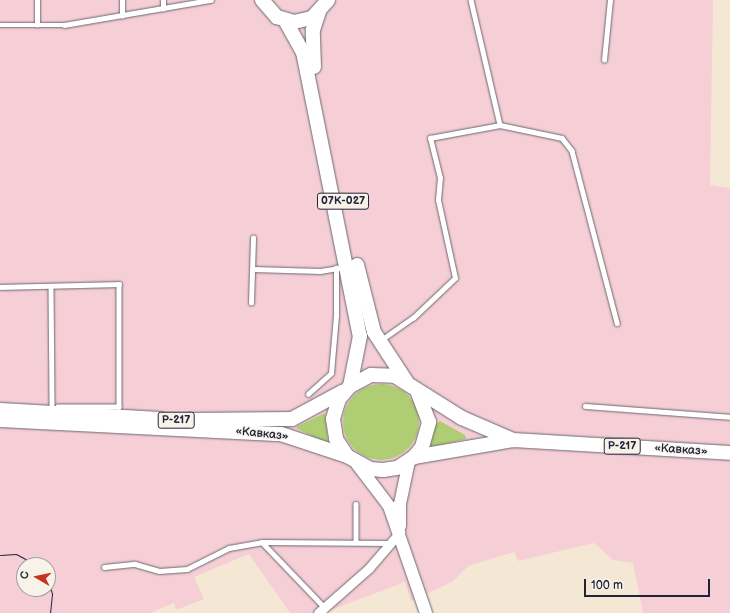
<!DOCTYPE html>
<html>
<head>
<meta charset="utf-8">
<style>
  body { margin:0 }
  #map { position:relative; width:730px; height:613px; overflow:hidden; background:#f4e8d4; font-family:"Balsamiq Sans",sans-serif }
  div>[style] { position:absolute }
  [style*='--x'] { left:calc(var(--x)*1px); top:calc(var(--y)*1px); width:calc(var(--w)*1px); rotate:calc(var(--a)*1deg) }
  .built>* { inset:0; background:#f6cfd6 }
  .green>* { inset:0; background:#afcd73 }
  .round { border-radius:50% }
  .roads { filter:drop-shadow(0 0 1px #6c6771) drop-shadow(0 0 1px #6c6771) }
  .lane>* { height:4.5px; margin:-2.25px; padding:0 2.25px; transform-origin:2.25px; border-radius:2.25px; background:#fff }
  .street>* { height:9px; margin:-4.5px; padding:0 4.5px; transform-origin:4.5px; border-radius:4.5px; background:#fff }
  .secondary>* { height:12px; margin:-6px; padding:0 6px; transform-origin:6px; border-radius:6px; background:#fff }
  .primary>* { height:14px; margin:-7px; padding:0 7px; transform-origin:7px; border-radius:7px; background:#fff }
  .tram>* { height:1px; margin:-0.5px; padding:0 0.5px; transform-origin:0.5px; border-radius:0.5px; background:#22223b }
  span { translate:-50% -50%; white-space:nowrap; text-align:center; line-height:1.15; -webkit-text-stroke:3px #f7f3e8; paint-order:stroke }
  .shield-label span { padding:1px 3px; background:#f7f3e8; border:1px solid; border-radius:3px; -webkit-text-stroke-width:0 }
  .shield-label { font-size:11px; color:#22223b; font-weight:700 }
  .street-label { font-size:12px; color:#22223b }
  .north { position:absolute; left:16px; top:557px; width:40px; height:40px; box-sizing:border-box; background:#f7f3e8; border:1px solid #a29fa3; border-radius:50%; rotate:279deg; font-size:11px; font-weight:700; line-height:16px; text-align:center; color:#22223b }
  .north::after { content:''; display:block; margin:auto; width:14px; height:18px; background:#c8321e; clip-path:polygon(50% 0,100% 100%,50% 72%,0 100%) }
  .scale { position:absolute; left:584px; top:579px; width:126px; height:18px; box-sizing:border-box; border:2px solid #22223b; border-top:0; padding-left:5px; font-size:12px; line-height:14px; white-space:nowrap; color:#22223b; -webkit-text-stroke:3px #f7f3e8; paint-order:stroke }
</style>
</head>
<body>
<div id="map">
  <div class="built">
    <i style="clip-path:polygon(evenodd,0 0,713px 0,710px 185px,730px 188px,730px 613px,643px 613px,633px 563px,613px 560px,594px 543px,518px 561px,514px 552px,468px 566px,452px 582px,411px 601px,405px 582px,323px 613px,290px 613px,249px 554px,194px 577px,204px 599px,176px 610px,174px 603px,150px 613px,0 613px,0 0,24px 565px,48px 565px,48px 589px,24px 589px,24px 565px)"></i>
  </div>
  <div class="green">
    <i class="round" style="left:343px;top:384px;width:76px;height:76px"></i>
    <i style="clip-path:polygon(325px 413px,328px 444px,296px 428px,298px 426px)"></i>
    <i style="clip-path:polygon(440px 421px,465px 435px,466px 439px,430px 447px,435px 425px)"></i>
  </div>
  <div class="roads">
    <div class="lane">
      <i style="--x:471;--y:0;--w:128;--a:76.9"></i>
      <i style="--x:163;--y:9;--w:9;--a:-90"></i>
      <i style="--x:122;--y:16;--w:16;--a:-90"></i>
      <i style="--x:0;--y:25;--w:64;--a:0"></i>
      <i style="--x:64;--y:25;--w:149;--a:-9.7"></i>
      <i style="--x:37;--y:25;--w:25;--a:-90"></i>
      <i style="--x:604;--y:60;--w:60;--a:-84.3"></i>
      <i style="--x:253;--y:269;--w:67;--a:1.7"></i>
      <i style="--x:320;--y:271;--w:18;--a:-9"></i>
      <i style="--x:51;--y:286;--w:120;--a:89.5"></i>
      <i style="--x:0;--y:287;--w:119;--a:-1.4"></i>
      <i style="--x:119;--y:284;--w:123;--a:90"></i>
      <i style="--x:119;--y:407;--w:61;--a:180"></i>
      <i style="--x:251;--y:303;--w:65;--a:-88.2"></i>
      <i style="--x:381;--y:340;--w:39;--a:-35"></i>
      <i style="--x:413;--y:318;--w:58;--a:-43.6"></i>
      <i style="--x:455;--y:278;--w:80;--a:-102.3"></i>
      <i style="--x:438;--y:200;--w:22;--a:-85"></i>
      <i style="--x:440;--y:178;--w:41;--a:-104"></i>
      <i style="--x:430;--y:138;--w:71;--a:-10.5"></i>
      <i style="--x:500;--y:125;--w:63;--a:11.8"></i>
      <i style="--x:562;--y:138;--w:16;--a:52"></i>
      <i style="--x:572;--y:151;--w:178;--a:75.3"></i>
      <i style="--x:308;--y:394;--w:31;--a:-42"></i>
      <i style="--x:331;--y:373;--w:57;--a:-85"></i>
      <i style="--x:336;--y:316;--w:48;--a:-90"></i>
      <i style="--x:585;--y:406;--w:145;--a:4.3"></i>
      <i style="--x:356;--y:504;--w:38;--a:90"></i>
      <i style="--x:262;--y:542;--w:91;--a:46.3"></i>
      <i style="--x:104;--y:567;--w:31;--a:-6"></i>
      <i style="--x:135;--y:564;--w:25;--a:16"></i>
      <i style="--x:159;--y:571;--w:28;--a:-4"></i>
      <i style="--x:187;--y:569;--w:47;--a:-26.6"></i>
      <i style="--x:229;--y:548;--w:34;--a:-10"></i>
      <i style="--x:262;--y:542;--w:128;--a:0.4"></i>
    </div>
    <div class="street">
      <i style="--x:318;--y:613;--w:68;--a:-41.4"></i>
      <i style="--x:369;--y:568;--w:48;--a:-49.3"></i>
    </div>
    <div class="secondary">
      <i style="--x:357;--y:464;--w:53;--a:52.7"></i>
      <i style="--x:389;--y:506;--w:113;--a:70.9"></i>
      <i style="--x:400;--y:526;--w:22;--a:-90"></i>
      <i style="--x:400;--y:504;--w:44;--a:-78.2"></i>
    </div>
    <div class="primary">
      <i style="--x:262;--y:0;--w:23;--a:49"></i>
      <i style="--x:277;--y:17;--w:18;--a:16"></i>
      <i style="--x:294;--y:22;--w:18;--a:-13"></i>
      <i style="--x:312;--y:18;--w:24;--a:-48"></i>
      <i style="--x:285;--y:20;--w:37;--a:61"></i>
      <i style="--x:303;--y:52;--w:290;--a:78.7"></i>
      <i style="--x:360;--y:336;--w:51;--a:101.3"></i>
      <i style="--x:350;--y:386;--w:17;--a:130"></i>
      <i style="--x:339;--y:399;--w:21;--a:107"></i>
      <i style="--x:333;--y:419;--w:20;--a:81"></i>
      <i style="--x:336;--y:439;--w:20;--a:57"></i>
      <i style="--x:314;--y:67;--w:37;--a:-92"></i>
      <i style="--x:313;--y:30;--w:19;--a:-72"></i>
      <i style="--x:357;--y:265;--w:69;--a:75.8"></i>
      <i style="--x:374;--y:332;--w:59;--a:56.9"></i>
      <i style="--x:350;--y:386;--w:24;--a:-28"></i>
      <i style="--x:371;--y:375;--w:24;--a:2"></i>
      <i style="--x:395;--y:376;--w:79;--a:32.1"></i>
      <i style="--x:462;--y:418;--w:56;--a:23.3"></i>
      <i style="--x:0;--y:410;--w:160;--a:3.2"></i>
      <i style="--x:0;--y:420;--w:281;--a:2.9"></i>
      <i style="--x:281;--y:434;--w:70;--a:18.4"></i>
      <i style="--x:347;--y:456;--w:26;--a:29"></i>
      <i style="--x:370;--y:469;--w:13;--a:4"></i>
      <i style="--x:383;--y:470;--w:14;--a:-8"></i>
      <i style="--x:397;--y:468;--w:20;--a:-33"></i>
      <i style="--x:414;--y:457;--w:100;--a:-9.7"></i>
      <i style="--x:513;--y:440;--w:217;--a:3.4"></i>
      <i style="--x:192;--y:420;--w:100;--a:-0.6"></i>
      <i style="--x:292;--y:419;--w:57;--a:-28.4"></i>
      <i style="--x:414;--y:457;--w:13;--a:-51"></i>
      <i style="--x:422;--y:447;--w:26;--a:-74"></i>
      <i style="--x:429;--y:422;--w:31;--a:-111"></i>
    </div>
  </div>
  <div class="tram">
    <i style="--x:0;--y:555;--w:16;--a:-4"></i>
    <i style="--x:16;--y:554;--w:24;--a:28"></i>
    <i style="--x:48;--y:579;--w:16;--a:75"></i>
    <i style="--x:52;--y:594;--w:19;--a:96"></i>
  </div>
  <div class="shield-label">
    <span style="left:343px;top:201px">07К-027</span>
    <span style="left:176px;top:420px">Р-217</span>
    <span style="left:622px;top:446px">Р-217</span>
  </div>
  <div class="street-label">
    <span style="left:262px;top:434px;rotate:6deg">«Кавказ»</span>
    <span style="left:681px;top:450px;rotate:4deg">«Кавказ»</span>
  </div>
  <div class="north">С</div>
  <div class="scale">100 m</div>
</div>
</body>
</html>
